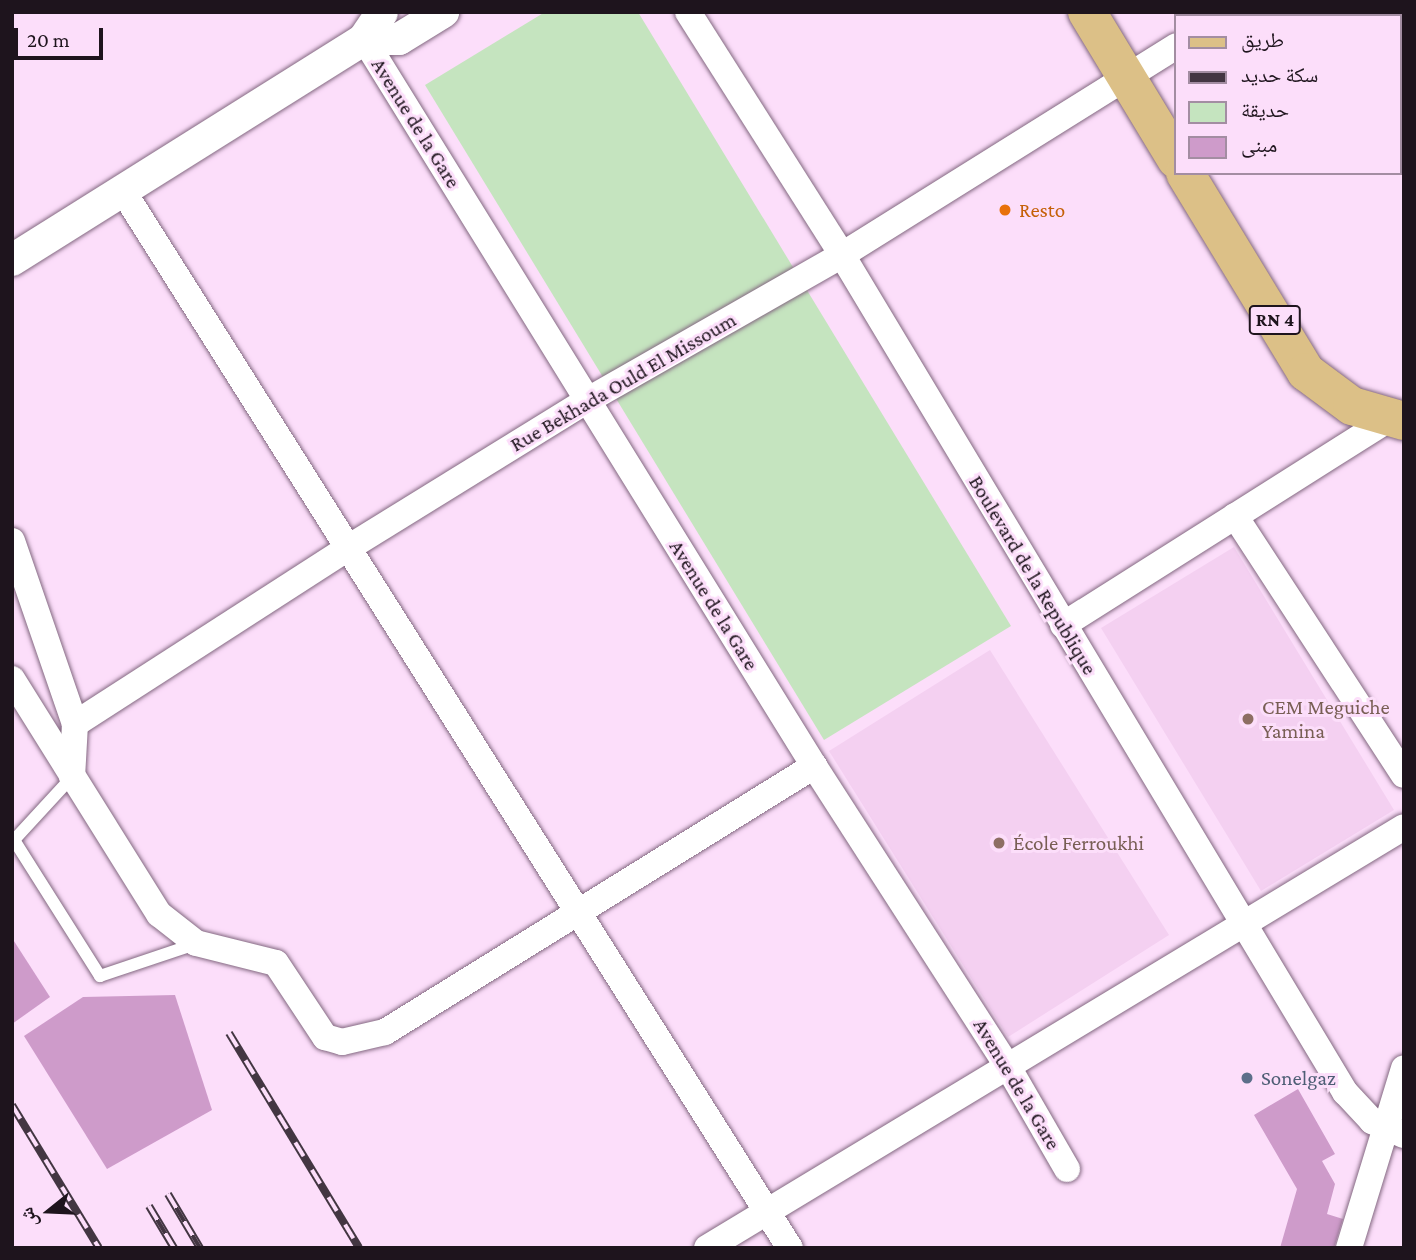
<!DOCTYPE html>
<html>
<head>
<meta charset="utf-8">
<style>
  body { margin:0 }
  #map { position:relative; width:1416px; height:1260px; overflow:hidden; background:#fcdefa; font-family:"Crimson Pro","Noto Naskh Arabic",serif }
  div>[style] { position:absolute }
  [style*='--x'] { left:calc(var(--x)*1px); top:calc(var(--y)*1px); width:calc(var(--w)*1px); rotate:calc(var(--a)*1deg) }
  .built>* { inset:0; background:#f4d0f1 }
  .green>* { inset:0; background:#c5e4bf }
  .building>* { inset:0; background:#ce9bca }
  .roads { filter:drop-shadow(0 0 2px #836881) drop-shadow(0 0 2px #836881) }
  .service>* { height:12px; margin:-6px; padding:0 6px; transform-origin:6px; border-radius:6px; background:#fff }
  .minor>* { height:26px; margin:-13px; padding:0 13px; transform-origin:13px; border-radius:13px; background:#fff }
  .tertiary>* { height:32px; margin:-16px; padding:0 16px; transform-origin:16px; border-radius:16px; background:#fff }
  .primary>* { height:38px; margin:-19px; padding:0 19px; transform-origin:19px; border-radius:19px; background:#dcc087 }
  .rail>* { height:8px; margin-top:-4px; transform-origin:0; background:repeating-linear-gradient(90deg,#fcdefa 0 16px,#433642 0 32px); box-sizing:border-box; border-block:2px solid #433642 }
  .dots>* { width:19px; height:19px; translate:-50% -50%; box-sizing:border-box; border:4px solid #fcdefa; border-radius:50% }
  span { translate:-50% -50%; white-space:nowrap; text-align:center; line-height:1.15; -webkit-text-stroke:6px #fcdefa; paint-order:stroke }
  .shield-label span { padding:2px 5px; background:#fcdefa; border:2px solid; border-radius:5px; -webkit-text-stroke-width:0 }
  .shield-label { font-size:19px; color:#1e141d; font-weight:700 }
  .street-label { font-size:21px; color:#1e141d }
  .food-label { font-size:21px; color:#c56008 }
  .left { translate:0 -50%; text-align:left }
  .education-label { font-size:21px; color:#785e54 }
  .service-label { font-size:21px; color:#4e5e75 }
  .frame { position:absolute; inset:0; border:14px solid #1e141d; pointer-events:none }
  .legend { position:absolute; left:1174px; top:14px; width:228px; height:161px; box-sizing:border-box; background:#fcdefa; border:2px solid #a38da2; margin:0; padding:9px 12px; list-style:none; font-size:21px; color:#1e141d }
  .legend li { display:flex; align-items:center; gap:14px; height:35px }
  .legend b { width:35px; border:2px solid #a38da2 }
  .north { position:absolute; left:14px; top:1176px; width:70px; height:70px; -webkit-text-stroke:5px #fcdefa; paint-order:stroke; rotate:252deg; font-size:19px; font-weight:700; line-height:28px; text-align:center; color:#1e141d }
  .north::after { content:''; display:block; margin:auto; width:24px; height:32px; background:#1e141d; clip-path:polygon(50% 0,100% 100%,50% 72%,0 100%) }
  .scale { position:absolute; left:14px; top:28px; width:89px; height:32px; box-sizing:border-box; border:4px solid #1e141d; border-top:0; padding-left:9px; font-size:21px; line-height:24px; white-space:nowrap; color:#1e141d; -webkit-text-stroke:5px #fcdefa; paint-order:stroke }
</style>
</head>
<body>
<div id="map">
  <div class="built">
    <i style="clip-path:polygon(1234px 547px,1394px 810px,1261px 891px,1101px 628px)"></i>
    <i style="clip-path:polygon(990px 650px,1169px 935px,1008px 1037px,829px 751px)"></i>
  </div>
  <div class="green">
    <i style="clip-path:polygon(545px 12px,638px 12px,1011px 626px,824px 740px,425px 85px)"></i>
  </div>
  <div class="building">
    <i style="clip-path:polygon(12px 938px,50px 997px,12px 1024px)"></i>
    <i style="clip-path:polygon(175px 995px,212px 1110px,107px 1169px,24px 1036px,83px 997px)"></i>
    <i style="clip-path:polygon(1298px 1089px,1335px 1154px,1322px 1161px,1335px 1184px,1327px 1214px,1343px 1219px,1334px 1248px,1280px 1248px,1297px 1189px,1254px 1115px)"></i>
  </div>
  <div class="roads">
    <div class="service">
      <i style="--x:72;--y:777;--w:86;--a:132.6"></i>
      <i style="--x:14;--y:840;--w:161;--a:57.7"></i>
      <i style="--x:100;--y:976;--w:100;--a:-18.6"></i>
    </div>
    <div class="minor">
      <i style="--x:688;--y:12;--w:288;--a:57.6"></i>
      <i style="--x:842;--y:255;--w:977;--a:59"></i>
      <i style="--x:1345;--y:1092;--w:40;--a:47"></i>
      <i style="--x:1372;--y:1121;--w:35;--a:24"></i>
      <i style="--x:1224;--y:16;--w:6;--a:-39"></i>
      <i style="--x:364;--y:39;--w:855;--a:58.24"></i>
      <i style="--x:814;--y:766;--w:356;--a:57.2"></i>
      <i style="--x:1007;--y:1065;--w:120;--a:60"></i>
      <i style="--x:123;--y:191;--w:1250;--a:57.75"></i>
      <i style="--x:1235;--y:516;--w:309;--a:56.9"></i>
      <i style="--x:12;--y:541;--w:194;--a:71"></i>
      <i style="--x:75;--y:724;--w:53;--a:93.2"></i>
      <i style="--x:1063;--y:625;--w:388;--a:-32.3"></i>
      <i style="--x:12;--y:679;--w:277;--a:58"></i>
      <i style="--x:159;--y:914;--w:47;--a:38.1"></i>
      <i style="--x:196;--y:943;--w:82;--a:14"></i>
      <i style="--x:276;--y:963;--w:89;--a:56.5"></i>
      <i style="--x:325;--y:1037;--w:18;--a:16"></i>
      <i style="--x:342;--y:1042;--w:44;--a:-13.1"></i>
      <i style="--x:385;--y:1032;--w:505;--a:-31.8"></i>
      <i style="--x:75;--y:724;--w:325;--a:-32.8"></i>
      <i style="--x:348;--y:548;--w:282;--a:-31.7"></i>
      <i style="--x:588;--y:400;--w:292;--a:-29.7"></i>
      <i style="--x:842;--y:255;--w:394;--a:-32"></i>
      <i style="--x:707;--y:1248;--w:814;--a:-31.13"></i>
      <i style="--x:1349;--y:1248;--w:188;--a:-73"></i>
    </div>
    <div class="tertiary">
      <i style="--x:364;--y:39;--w:35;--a:0"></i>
      <i style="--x:399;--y:39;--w:52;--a:-31.5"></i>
      <i style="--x:12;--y:260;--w:416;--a:-32.1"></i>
      <i style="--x:364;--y:39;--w:32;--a:-56"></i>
    </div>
    <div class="primary">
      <i style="--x:1087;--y:12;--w:172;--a:58.8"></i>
      <i style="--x:1185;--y:173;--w:233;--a:58.7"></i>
      <i style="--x:1306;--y:372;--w:57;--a:36.5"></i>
      <i style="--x:1352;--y:406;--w:54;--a:16.1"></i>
    </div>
  </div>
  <div class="rail">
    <i style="--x:229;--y:1033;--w:251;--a:58.8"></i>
    <i style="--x:12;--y:1105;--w:167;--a:58.7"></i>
    <i style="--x:168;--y:1194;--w:63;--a:59.3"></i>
    <i style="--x:149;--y:1206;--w:49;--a:59.2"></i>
  </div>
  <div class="dots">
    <i style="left:1005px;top:210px;background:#e8710a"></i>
    <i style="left:1248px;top:719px;background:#8d6e63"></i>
    <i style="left:999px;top:843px;background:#8d6e63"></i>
    <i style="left:1247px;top:1078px;background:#5c6f8a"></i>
  </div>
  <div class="shield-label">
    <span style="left:1275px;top:320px">RN 4</span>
  </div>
  <div class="street-label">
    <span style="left:416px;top:123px;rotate:58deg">Avenue de la Gare</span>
    <span style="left:623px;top:382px;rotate:-30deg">Rue Bekhada Ould El Missoum</span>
    <span style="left:1033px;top:575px;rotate:59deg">Boulevard de la Republique</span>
    <span style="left:714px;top:605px;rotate:58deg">Avenue de la Gare</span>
    <span style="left:1017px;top:1084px;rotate:59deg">Avenue de la Gare</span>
  </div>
  <div class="food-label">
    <span class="left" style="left:1019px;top:210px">Resto</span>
  </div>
  <div class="education-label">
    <span class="left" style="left:1262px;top:719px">CEM Meguiche<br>Yamina</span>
    <span class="left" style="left:1013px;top:843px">École Ferroukhi</span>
  </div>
  <div class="service-label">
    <span class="left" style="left:1261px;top:1078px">Sonelgaz</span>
  </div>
  <div class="frame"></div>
  <ul class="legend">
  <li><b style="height:9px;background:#dcc087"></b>طريق</li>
  <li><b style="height:9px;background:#433642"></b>سكة حديد</li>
  <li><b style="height:19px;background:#c5e4bf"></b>حديقة</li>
  <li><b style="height:19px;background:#ce9bca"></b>مبنى</li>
  </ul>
  <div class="north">ش</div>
  <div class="scale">20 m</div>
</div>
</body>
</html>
